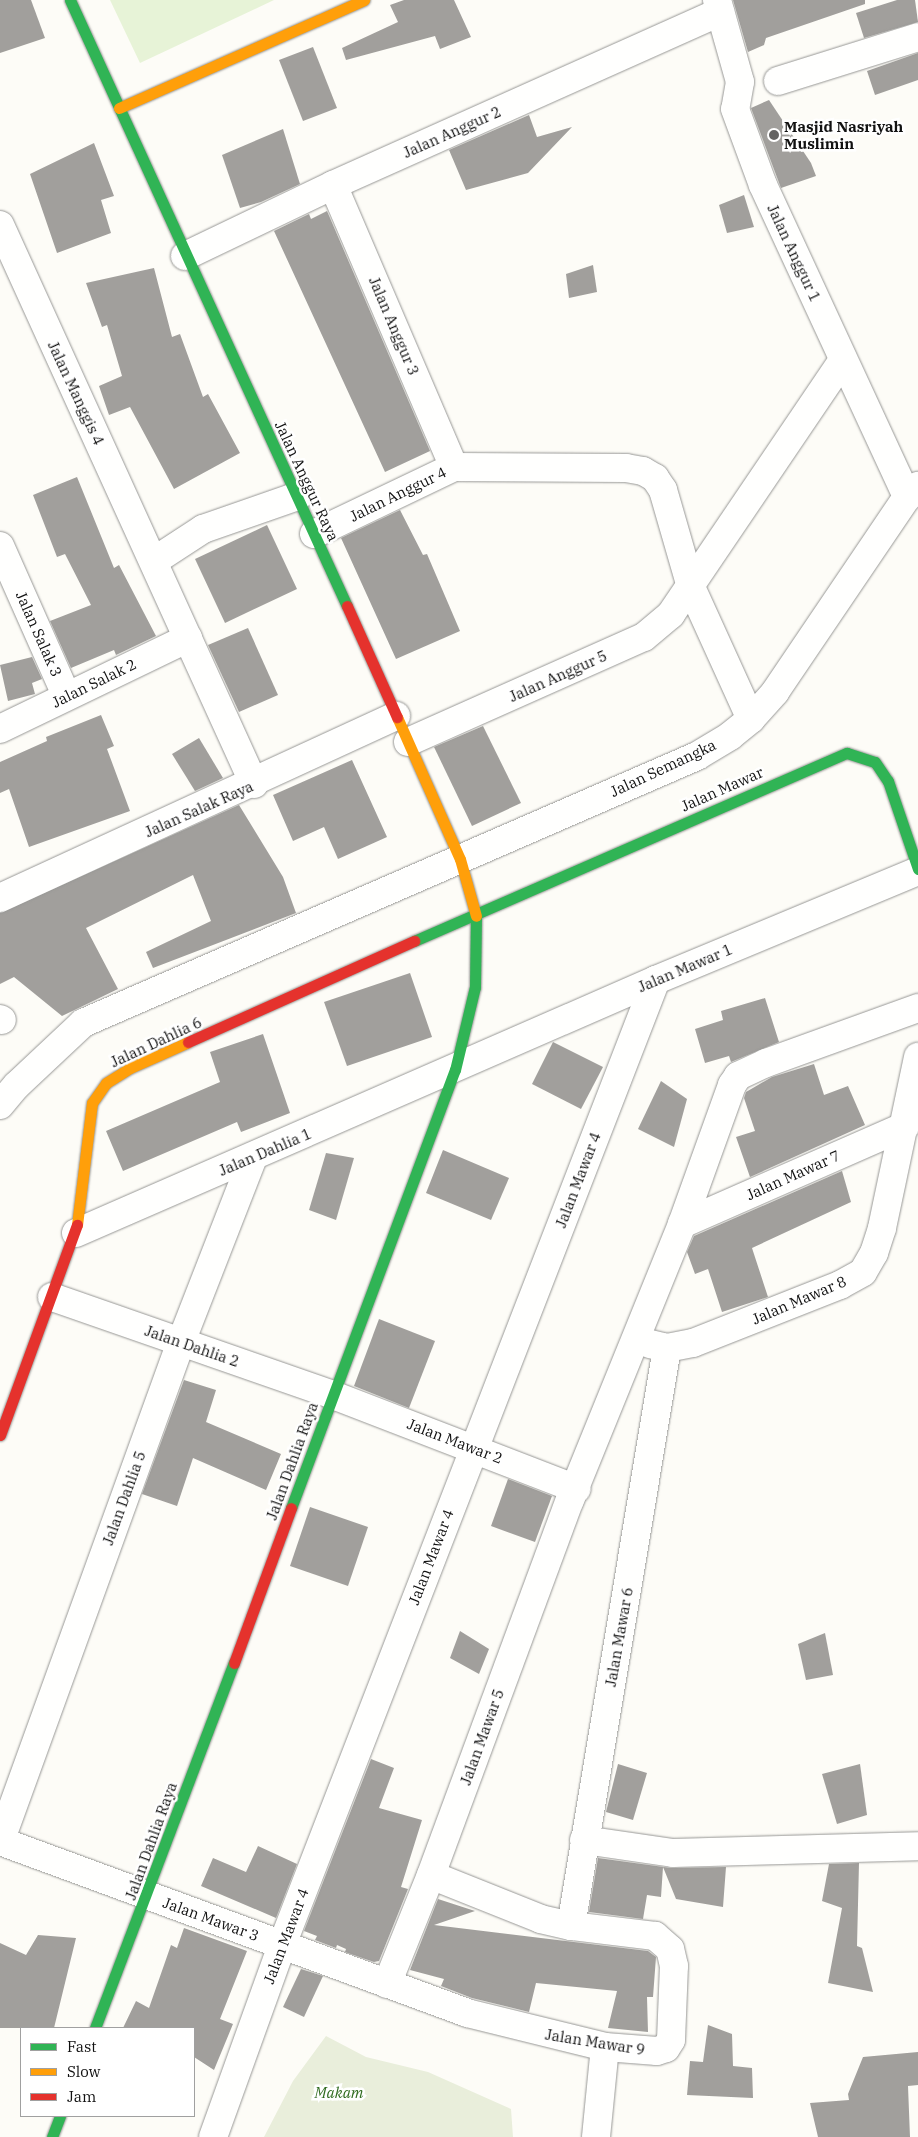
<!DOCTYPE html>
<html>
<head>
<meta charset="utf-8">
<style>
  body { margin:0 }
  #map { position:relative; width:918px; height:2137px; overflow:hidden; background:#fdfcf7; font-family:"IBM Plex Serif",serif }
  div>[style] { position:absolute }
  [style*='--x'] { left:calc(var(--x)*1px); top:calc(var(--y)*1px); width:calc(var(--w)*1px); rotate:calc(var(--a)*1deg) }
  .green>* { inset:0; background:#e7f3d7 }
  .cemetery>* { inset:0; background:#e9eedb }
  .building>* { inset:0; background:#a19f9c }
  .roads { filter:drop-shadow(0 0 1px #979795) drop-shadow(0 0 1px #979795) }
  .street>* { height:28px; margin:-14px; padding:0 14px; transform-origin:14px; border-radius:14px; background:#fffffe }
  .fast>* { height:11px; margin:-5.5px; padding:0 5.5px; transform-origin:5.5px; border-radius:5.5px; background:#30b455 }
  .slow>* { height:11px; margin:-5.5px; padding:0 5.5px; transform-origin:5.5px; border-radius:5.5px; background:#ff9f0a }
  .jam>* { height:11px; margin:-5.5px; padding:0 5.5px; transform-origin:5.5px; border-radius:5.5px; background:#e5322d }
  .dots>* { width:14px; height:14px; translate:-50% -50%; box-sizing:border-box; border:2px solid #fff; border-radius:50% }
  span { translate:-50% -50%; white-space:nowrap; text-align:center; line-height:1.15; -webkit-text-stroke:5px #fff; paint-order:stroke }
  .poi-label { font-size:15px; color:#111; font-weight:700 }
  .left { translate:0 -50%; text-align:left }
  .street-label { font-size:15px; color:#111 }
  .park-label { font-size:15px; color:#2f6b1f; font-style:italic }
  .legend { position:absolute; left:20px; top:2027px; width:175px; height:90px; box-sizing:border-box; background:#fff; border:1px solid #a0a0a0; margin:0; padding:6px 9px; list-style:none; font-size:15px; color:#111 }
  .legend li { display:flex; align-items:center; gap:10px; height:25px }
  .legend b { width:25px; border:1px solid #a0a0a0 }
</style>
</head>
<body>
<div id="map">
  <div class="green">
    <i style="clip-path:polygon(110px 0,274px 0,140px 63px)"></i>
  </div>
  <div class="cemetery">
    <i style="clip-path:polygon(326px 2036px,366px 2057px,428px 2072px,511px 2109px,513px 2137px,264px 2137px,293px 2081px)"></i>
  </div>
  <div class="building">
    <i style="clip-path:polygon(0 0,31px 0,45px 38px,0 53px)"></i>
    <i style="clip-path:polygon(404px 0,454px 0,471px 37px,440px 49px,435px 36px,346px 60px,342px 48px,398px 22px,390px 5px)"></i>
    <i style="clip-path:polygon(733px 0,865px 0,865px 4px,766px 38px,764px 45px,748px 52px)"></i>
    <i style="clip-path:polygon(897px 0,915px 0,918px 22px,864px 38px,856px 13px)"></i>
    <i style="clip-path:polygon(313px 47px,337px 108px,303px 121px,279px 60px)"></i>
    <i style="clip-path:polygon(918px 53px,918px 80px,875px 95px,867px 71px)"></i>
    <i style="clip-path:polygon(769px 100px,811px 163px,816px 176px,781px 188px,751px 108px)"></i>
    <i style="clip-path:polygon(529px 115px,537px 137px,572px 127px,528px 173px,466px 190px,449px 150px)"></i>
    <i style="clip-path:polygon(283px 129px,300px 184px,261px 202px,240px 208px,222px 155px)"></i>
    <i style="clip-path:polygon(94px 143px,114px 196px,101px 200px,111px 233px,57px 253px,30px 174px)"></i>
    <i style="clip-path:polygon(744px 195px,754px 227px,727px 233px,719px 205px)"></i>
    <i style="clip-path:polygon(327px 211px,430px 451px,385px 472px,274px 231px,309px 214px,311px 219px)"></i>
    <i style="clip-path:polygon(593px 265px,597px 292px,569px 298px,566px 274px)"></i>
    <i style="clip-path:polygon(154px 268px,172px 337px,180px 334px,203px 397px,208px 394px,240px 453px,174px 489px,130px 407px,109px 415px,99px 386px,122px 376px,107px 325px,102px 327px,86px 283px)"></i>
    <i style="clip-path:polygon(77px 477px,114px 568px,119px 565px,156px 636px,116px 655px,114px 650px,71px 668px,50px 621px,91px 605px,65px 554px,57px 557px,33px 495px)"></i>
    <i style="clip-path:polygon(400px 510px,423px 555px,427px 554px,460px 631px,396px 659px,341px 538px)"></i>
    <i style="clip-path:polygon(267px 525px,297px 589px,225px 623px,195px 559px)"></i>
    <i style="clip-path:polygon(248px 628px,278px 695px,239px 712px,208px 645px)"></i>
    <i style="clip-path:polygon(32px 657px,42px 679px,32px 683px,35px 694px,8px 701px,0 665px)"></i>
    <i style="clip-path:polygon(101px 715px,114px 746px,107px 749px,130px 811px,29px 847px,9px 789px,0 793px,0 762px,47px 741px,46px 737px)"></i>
    <i style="clip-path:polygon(483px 726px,521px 803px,472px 826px,434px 747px)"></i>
    <i style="clip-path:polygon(199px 738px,223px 778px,195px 791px,172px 754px)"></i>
    <i style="clip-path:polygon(352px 760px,387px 837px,338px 859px,324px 827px,293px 841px,273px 795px)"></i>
    <i style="clip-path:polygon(239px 805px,283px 877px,296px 913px,153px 968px,146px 952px,211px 921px,193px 875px,86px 928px,118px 989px,62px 1016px,14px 977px,0 984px,0 913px)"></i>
    <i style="clip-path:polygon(410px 973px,432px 1037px,347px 1066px,324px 1002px)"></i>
    <i style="clip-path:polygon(765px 998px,779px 1042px,731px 1062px,729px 1056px,705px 1063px,695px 1029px,723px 1020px,721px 1011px)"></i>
    <i style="clip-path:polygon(263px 1034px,290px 1113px,241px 1132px,237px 1122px,123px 1171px,106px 1131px,220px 1082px,210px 1052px)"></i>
    <i style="clip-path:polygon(553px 1042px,603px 1067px,581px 1109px,532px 1084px)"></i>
    <i style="clip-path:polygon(814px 1064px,824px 1095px,848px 1086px,865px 1125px,750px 1177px,736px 1137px,755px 1131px,744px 1098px,746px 1092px,772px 1077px)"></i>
    <i style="clip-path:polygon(661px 1081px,687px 1099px,674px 1147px,638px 1129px)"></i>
    <i style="clip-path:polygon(443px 1150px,509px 1178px,491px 1220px,426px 1193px)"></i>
    <i style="clip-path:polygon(326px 1153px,354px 1158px,336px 1220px,309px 1210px)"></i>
    <i style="clip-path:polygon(842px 1171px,851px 1202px,752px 1248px,768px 1297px,722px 1312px,708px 1269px,695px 1274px,687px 1252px,694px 1236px)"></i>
    <i style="clip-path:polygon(379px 1319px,435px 1341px,409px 1408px,354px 1386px)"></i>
    <i style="clip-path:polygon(184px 1380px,216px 1390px,206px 1422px,281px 1454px,266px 1490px,193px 1458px,177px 1506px,142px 1494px)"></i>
    <i style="clip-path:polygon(508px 1479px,552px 1496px,535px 1542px,491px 1526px)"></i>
    <i style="clip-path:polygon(310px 1507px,368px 1527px,348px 1586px,290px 1566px)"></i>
    <i style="clip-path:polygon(460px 1631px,489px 1649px,479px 1674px,450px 1658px)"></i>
    <i style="clip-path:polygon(825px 1633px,833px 1675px,806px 1680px,798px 1644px)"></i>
    <i style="clip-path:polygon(371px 1759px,394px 1768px,379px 1808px,422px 1820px,401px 1887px,408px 1889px,379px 1961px,374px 1962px,345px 1952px,346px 1949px,337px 1945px,336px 1948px,315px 1940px,317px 1936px,304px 1931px)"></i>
    <i style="clip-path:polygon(618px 1764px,647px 1773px,633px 1820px,606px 1812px)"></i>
    <i style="clip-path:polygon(860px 1764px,867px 1815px,837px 1824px,822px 1774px)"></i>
    <i style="clip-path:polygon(258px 1846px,297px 1864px,276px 1918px,201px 1886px,213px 1858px,246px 1872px)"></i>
    <i style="clip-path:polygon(598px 1858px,671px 1868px,726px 1867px,723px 1907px,676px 1899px,663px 1867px,661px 1897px,647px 1895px,643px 1919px,589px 1912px)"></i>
    <i style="clip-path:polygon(859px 1863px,857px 1946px,862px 1948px,873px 1992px,828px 1983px,842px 1908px,822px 1901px,829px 1864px)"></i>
    <i style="clip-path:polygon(438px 1899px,475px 1911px,434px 1925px,648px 1951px,656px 1957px,653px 1997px,647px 1997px,648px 2032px,608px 2028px,617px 1991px,536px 1983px,529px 2012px,472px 1998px,441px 1986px,444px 1979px,410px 1970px)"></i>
    <i style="clip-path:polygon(184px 1928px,247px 1951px,220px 2019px,233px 2024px,214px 2070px,194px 2057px,194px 2028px,123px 2028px,136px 2001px,149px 2008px,171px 1945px,177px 1948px)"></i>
    <i style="clip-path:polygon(38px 1935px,76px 1938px,54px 2028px,0 2028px,0 1943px,26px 1955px)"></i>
    <i style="clip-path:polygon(301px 1969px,323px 1976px,304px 2017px,283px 2007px)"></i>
    <i style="clip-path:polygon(708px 2025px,732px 2034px,733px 2066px,752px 2068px,753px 2098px,687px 2095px,690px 2061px,703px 2062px)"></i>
    <i style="clip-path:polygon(918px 2052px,918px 2085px,908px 2086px,910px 2137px,818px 2137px,810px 2103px,849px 2100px,848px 2094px,863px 2057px)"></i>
  </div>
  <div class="roads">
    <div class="street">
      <i style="--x:717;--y:0;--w:85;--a:74.3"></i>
      <i style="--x:740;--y:82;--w:27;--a:100"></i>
      <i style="--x:735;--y:109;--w:81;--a:69.8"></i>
      <i style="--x:763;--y:185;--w:344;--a:65.2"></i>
      <i style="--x:778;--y:81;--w:147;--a:-17.4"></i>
      <i style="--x:333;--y:185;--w:307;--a:66.8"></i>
      <i style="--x:0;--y:225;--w:614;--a:65.56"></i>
      <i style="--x:185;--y:256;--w:164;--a:-25.6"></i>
      <i style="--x:333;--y:185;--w:424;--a:-24.1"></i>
      <i style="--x:314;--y:534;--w:155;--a:-25.6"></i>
      <i style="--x:454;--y:467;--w:172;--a:0.3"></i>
      <i style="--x:626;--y:468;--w:17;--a:10"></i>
      <i style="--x:643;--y:471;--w:14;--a:30"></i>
      <i style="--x:655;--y:478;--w:14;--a:56"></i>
      <i style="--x:663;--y:490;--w:101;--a:73.9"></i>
      <i style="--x:691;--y:587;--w:145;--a:65.6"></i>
      <i style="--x:0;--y:546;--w:163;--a:66.1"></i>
      <i style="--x:154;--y:561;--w:59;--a:-33.1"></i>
      <i style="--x:203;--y:529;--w:101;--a:-19.2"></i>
      <i style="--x:0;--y:729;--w:209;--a:-25.8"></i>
      <i style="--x:408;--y:742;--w:258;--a:-24"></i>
      <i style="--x:644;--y:637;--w:35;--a:-40"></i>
      <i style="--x:671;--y:614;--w:305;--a:-55.9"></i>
      <i style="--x:0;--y:898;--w:436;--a:-24.7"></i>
      <i style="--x:0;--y:1019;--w:2;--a:27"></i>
      <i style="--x:0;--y:1105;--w:26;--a:-50"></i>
      <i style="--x:17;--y:1085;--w:91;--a:-43.2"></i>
      <i style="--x:83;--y:1023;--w:670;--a:-23.5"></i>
      <i style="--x:697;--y:756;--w:39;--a:-31"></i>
      <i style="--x:730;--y:736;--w:27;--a:-39"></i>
      <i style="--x:751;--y:719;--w:36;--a:-48"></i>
      <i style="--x:775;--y:692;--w:235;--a:-55.9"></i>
      <i style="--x:907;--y:497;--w:16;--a:-45"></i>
      <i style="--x:682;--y:1224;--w:244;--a:-23.7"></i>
      <i style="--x:76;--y:1233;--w:633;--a:-23.57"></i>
      <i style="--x:656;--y:980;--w:284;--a:-22.6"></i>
      <i style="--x:52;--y:1297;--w:298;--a:19.2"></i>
      <i style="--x:333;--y:1395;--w:261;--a:21.1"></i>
      <i style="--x:650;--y:1344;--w:17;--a:13"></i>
      <i style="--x:667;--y:1348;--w:26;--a:-11"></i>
      <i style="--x:693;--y:1343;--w:158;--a:-21.5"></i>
      <i style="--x:840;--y:1285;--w:26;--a:-29"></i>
      <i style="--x:863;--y:1272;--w:22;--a:-60"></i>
      <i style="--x:874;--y:1253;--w:26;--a:-72"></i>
      <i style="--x:882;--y:1228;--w:175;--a:-78.1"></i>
      <i style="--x:584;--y:1840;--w:90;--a:8.3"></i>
      <i style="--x:673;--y:1853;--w:245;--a:-1.6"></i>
      <i style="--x:0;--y:1841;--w:498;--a:20.2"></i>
      <i style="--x:467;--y:2013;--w:142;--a:13.8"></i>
      <i style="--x:605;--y:2047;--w:52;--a:4.4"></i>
      <i style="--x:657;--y:2051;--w:9;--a:-18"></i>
      <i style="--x:666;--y:2048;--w:9;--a:-58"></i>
      <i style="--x:671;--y:2040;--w:74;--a:-87.7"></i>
      <i style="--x:674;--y:1966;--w:17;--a:-103"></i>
      <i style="--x:670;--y:1949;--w:20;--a:-139"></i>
      <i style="--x:655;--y:1936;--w:85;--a:-173.2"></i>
      <i style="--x:571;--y:1926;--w:31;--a:-167"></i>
      <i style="--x:541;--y:1919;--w:118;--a:-158.2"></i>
      <i style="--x:0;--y:1842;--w:532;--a:-70.1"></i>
      <i style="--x:181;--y:1342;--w:199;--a:-68.7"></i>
      <i style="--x:571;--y:1926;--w:586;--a:-80.57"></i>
      <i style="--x:387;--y:1984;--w:118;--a:-68"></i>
      <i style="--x:431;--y:1875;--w:400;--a:-69.7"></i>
      <i style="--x:570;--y:1500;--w:298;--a:-67.9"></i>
      <i style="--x:682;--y:1224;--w:148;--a:-70.2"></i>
      <i style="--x:732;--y:1085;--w:11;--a:-56"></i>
      <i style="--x:738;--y:1076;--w:31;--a:-25"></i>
      <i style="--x:766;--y:1063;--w:162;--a:-19.9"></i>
      <i style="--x:213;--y:2137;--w:204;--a:-70.2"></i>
      <i style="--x:282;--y:1945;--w:1035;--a:-68.82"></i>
      <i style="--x:596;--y:2137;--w:90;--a:-84.3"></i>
    </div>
    <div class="fast">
      <i style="--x:70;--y:0;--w:666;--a:65.44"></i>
      <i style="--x:414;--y:941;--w:472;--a:-23.5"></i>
      <i style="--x:847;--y:753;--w:29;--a:18"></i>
      <i style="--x:875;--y:762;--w:23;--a:56"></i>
      <i style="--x:888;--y:781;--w:93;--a:71.2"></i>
      <i style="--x:291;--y:1508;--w:468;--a:-69.5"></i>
      <i style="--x:455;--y:1070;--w:85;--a:-76.5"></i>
      <i style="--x:475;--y:987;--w:71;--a:-89.2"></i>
      <i style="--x:95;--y:2028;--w:391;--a:-69.2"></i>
      <i style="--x:52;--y:2137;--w:22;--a:-69"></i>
    </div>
    <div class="slow">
      <i style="--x:119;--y:108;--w:268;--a:-23.8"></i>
      <i style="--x:397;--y:717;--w:155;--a:66.1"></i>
      <i style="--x:460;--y:859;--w:59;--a:74.3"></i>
      <i style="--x:77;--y:1225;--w:123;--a:-83"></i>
      <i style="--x:92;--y:1103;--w:24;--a:-55"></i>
      <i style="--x:106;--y:1083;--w:28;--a:-32"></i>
      <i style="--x:130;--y:1068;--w:64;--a:-24.1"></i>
    </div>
    <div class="jam">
      <i style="--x:347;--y:606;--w:122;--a:65.8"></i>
      <i style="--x:188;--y:1042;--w:248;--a:-24.1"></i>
      <i style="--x:0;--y:1435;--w:224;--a:-69.9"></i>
      <i style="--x:234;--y:1663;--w:165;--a:-69.8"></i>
    </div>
  </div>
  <div class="dots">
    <i style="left:774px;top:135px;background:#646362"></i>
  </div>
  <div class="poi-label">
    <span class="left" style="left:784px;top:135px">Masjid Nasriyah<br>Muslimin</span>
  </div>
  <div class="street-label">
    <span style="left:452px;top:132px;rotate:-24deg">Jalan Anggur 2</span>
    <span style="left:794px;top:253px;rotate:65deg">Jalan Anggur 1</span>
    <span style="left:394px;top:326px;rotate:67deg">Jalan Anggur 3</span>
    <span style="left:76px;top:393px;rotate:65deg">Jalan Manggis 4</span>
    <span style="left:307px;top:481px;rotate:65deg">Jalan Anggur Raya</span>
    <span style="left:398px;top:494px;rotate:-26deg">Jalan Anggur 4</span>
    <span style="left:39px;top:634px;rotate:66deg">Jalan Salak 3</span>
    <span style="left:558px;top:676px;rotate:-24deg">Jalan Anggur 5</span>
    <span style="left:94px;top:683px;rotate:-26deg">Jalan Salak 2</span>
    <span style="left:663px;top:768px;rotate:-25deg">Jalan Semangka</span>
    <span style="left:722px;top:789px;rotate:-24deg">Jalan Mawar</span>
    <span style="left:199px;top:809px;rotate:-24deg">Jalan Salak Raya</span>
    <span style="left:685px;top:968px;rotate:-23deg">Jalan Mawar 1</span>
    <span style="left:156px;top:1042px;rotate:-25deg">Jalan Dahlia 6</span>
    <span style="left:265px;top:1152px;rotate:-23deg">Jalan Dahlia 1</span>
    <span style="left:793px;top:1175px;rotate:-24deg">Jalan Mawar 7</span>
    <span style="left:578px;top:1180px;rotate:-69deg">Jalan Mawar 4</span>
    <span style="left:799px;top:1300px;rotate:-23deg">Jalan Mawar 8</span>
    <span style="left:192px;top:1346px;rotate:19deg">Jalan Dahlia 2</span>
    <span style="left:455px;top:1441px;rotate:21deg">Jalan Mawar 2</span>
    <span style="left:292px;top:1461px;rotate:-70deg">Jalan Dahlia Raya</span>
    <span style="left:124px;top:1498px;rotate:-70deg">Jalan Dahlia 5</span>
    <span style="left:431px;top:1557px;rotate:-69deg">Jalan Mawar 4</span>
    <span style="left:619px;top:1637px;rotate:-80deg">Jalan Mawar 6</span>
    <span style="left:482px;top:1737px;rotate:-70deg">Jalan Mawar 5</span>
    <span style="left:151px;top:1841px;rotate:-70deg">Jalan Dahlia Raya</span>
    <span style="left:211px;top:1919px;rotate:20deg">Jalan Mawar 3</span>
    <span style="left:286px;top:1936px;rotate:-69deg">Jalan Mawar 4</span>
    <span style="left:595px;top:2042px;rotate:9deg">Jalan Mawar 9</span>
  </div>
  <div class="park-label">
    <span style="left:339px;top:2093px">Makam</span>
  </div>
  <ul class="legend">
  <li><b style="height:6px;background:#30b455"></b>Fast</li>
  <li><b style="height:6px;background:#ff9f0a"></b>Slow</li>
  <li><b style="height:6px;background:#e5322d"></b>Jam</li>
  </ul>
</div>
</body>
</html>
